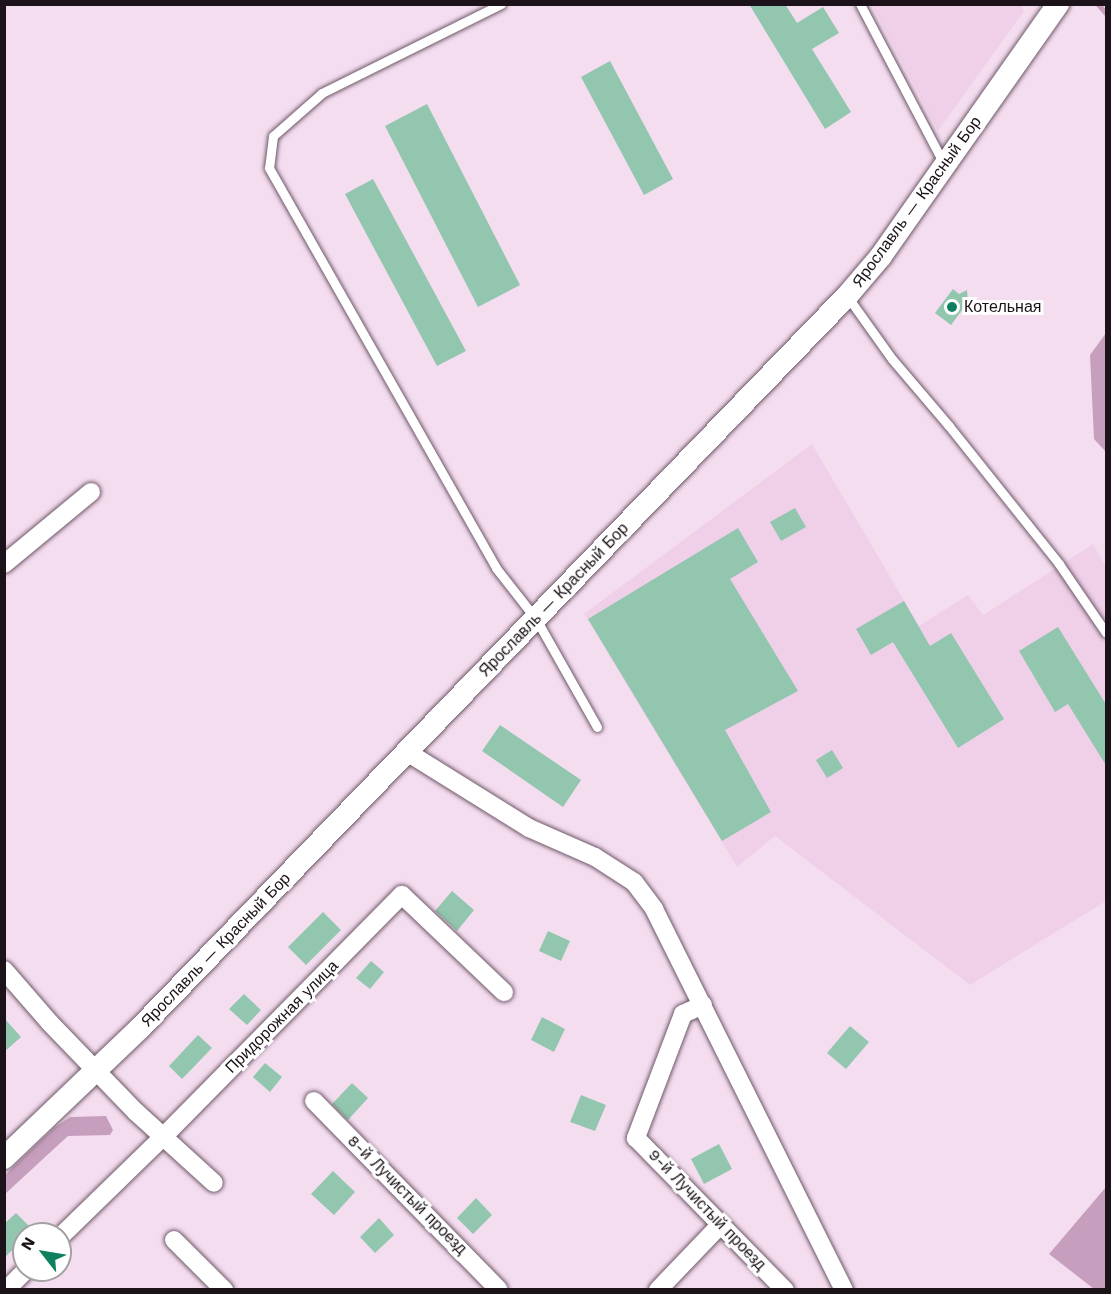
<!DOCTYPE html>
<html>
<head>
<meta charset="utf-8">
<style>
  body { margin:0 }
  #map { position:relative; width:1111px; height:1294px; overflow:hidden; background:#f5ddf0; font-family:"Work Sans",sans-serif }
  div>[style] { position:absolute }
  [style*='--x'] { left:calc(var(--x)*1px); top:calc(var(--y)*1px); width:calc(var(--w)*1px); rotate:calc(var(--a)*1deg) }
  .built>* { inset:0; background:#efd0e8 }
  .forest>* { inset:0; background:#c79fbe }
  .stream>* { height:4.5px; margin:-2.25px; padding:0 2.25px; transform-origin:2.25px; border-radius:2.25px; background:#c69ebd }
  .building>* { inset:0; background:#92c6af }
  .roads { filter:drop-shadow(0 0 2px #6d5968) drop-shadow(0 0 2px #6d5968) }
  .service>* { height:9px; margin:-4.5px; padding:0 4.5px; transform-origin:4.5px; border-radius:4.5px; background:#fff }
  .minor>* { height:18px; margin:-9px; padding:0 9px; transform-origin:9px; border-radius:9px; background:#fff }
  .tertiary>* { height:22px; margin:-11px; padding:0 11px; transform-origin:11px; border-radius:11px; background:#fff }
  .dots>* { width:16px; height:16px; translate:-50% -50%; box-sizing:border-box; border:3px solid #fff; border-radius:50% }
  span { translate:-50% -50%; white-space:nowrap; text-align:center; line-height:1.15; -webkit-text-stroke:6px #fff; paint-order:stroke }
  .street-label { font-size:16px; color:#1b1319 }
  .poi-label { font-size:16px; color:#1b1319 }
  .left { translate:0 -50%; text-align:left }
  .frame { position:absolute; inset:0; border:6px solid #1b1319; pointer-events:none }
  .north { position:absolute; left:12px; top:1222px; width:60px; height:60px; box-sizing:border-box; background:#fff; border:2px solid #a4a1a3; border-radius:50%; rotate:301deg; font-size:16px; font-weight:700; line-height:24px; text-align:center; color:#1b1319 }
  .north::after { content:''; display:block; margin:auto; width:21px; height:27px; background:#0f805e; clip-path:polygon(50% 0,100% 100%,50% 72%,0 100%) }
</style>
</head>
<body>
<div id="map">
  <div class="built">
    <i style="clip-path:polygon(1021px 5px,1024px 11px,938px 131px,872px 5px)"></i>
    <i style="clip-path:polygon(812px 444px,919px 626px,968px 595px,983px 615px,1093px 544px,1106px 567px,1106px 901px,970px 985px,775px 836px,737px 867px,584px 614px)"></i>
  </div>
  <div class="forest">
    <i style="clip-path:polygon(1106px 333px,1106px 452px,1094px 439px,1090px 355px)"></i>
    <i style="clip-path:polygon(106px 1116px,113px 1130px,110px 1135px,68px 1136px,5px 1194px,5px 1175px,54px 1128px,70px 1117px)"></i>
    <i style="clip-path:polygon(1106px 1187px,1106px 1289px,1094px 1289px,1049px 1254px)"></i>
  </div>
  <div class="stream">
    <i style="--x:1098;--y:4;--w:12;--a:48"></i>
  </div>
  <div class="building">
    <i style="clip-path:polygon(749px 4px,785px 4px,797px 23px,823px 7px,839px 33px,812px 49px,851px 112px,825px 129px)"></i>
    <i style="clip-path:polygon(610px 61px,673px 179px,644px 195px,581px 77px)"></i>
    <i style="clip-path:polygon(427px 104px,520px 285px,478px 307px,385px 126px)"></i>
    <i style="clip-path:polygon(373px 179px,466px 351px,437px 366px,345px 194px)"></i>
    <i style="clip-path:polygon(953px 289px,959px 294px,967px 290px,968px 302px,951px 325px,935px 313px)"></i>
    <i style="clip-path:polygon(795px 508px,806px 527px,781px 541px,770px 522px)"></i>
    <i style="clip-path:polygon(738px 528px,758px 562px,730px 579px,798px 691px,725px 730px,771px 812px,722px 841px,588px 619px)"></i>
    <i style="clip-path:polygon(904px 601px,930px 646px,951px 633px,1004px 719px,958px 748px,893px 642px,871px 655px,856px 629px)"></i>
    <i style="clip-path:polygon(1058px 627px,1107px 706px,1107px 767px,1068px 704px,1055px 712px,1019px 651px)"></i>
    <i style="clip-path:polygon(500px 725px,581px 780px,563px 807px,482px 751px)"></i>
    <i style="clip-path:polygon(832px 750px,843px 768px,827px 778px,816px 760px)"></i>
    <i style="clip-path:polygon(452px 891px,474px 910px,457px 931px,435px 911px)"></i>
    <i style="clip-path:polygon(323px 912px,341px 930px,306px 965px,288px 947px)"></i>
    <i style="clip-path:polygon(548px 931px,570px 941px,561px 961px,539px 951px)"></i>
    <i style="clip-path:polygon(371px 961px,384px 972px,370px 989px,356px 978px)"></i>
    <i style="clip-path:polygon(244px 994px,261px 1010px,247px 1025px,229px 1009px)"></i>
    <i style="clip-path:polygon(542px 1017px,565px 1029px,554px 1052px,531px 1040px)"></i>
    <i style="clip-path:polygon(4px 1018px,21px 1037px,4px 1052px)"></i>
    <i style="clip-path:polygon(850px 1026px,869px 1042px,846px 1069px,827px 1053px)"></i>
    <i style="clip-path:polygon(198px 1035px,212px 1048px,182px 1079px,169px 1066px)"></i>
    <i style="clip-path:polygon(265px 1063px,282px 1077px,270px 1092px,253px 1077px)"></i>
    <i style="clip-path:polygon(352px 1083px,368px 1098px,348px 1120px,332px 1104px)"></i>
    <i style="clip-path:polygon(581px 1095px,606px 1105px,595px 1131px,570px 1122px)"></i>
    <i style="clip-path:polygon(719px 1144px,732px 1169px,704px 1184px,691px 1159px)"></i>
    <i style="clip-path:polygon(333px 1171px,355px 1192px,334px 1215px,311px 1194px)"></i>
    <i style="clip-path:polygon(476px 1198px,492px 1215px,473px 1234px,457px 1218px)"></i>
    <i style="clip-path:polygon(16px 1213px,33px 1230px,24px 1234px,24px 1239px,4px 1258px,4px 1224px)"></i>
    <i style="clip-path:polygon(379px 1218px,394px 1235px,375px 1253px,360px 1237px)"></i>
  </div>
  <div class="roads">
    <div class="service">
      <i style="--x:501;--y:4;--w:200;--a:153.6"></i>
      <i style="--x:322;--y:93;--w:65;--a:138.7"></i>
      <i style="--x:273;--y:136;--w:32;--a:97"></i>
      <i style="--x:269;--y:168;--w:460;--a:60.4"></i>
      <i style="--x:496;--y:568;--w:65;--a:51.9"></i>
      <i style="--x:536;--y:619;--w:124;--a:60.5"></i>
      <i style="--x:860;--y:4;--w:181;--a:62.3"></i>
      <i style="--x:847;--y:296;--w:77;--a:54.5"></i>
      <i style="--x:892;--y:359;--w:88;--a:49.6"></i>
      <i style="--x:949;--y:426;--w:176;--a:51.4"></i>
      <i style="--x:1059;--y:564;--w:83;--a:55.7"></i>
    </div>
    <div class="minor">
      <i style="--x:4;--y:564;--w:113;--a:-39.6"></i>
      <i style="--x:407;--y:752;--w:144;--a:31.9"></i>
      <i style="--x:529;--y:828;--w:72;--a:23.7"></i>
      <i style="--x:595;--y:857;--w:46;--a:32.7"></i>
      <i style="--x:634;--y:882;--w:34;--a:53"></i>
      <i style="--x:654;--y:909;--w:426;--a:63.5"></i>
      <i style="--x:4;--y:970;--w:70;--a:49"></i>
      <i style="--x:50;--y:1023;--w:124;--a:46"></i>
      <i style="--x:136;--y:1112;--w:105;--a:42.3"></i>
      <i style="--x:703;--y:1005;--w:22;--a:156"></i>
      <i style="--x:683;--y:1014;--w:133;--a:110.8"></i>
      <i style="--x:636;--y:1138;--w:213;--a:45.6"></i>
      <i style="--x:314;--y:1101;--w:264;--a:45.6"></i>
      <i style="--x:60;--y:1237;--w:144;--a:-44.2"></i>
      <i style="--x:163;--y:1137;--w:340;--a:-45.4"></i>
      <i style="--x:402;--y:895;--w:141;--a:43.6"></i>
      <i style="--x:174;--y:1240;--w:71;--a:45"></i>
      <i style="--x:6;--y:1290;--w:28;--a:-45"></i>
      <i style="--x:658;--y:1290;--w:91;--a:-46.3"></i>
    </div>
    <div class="tertiary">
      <i style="--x:4;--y:1158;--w:188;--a:-43.7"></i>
      <i style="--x:140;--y:1028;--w:1018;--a:-46"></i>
      <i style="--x:847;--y:296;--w:52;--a:-49.6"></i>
      <i style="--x:881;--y:256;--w:308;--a:-54.9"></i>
    </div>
  </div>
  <div class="dots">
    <i style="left:952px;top:307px;background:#0f805e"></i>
  </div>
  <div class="street-label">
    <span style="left:917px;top:202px;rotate:-54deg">Ярославль — Красный Бор</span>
    <span style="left:554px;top:600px;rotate:-46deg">Ярославль — Красный Бор</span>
    <span style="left:216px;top:950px;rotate:-46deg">Ярославль — Красный Бор</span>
    <span style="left:282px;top:1017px;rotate:-45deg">Придорожная улица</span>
    <span style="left:407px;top:1195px;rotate:45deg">8-й Лучистый проезд</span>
    <span style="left:707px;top:1210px;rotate:46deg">9-й Лучистый проезд</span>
  </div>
  <div class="poi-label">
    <span class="left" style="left:964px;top:307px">Котельная</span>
  </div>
  <div class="frame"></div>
  <div class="north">N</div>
</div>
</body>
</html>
